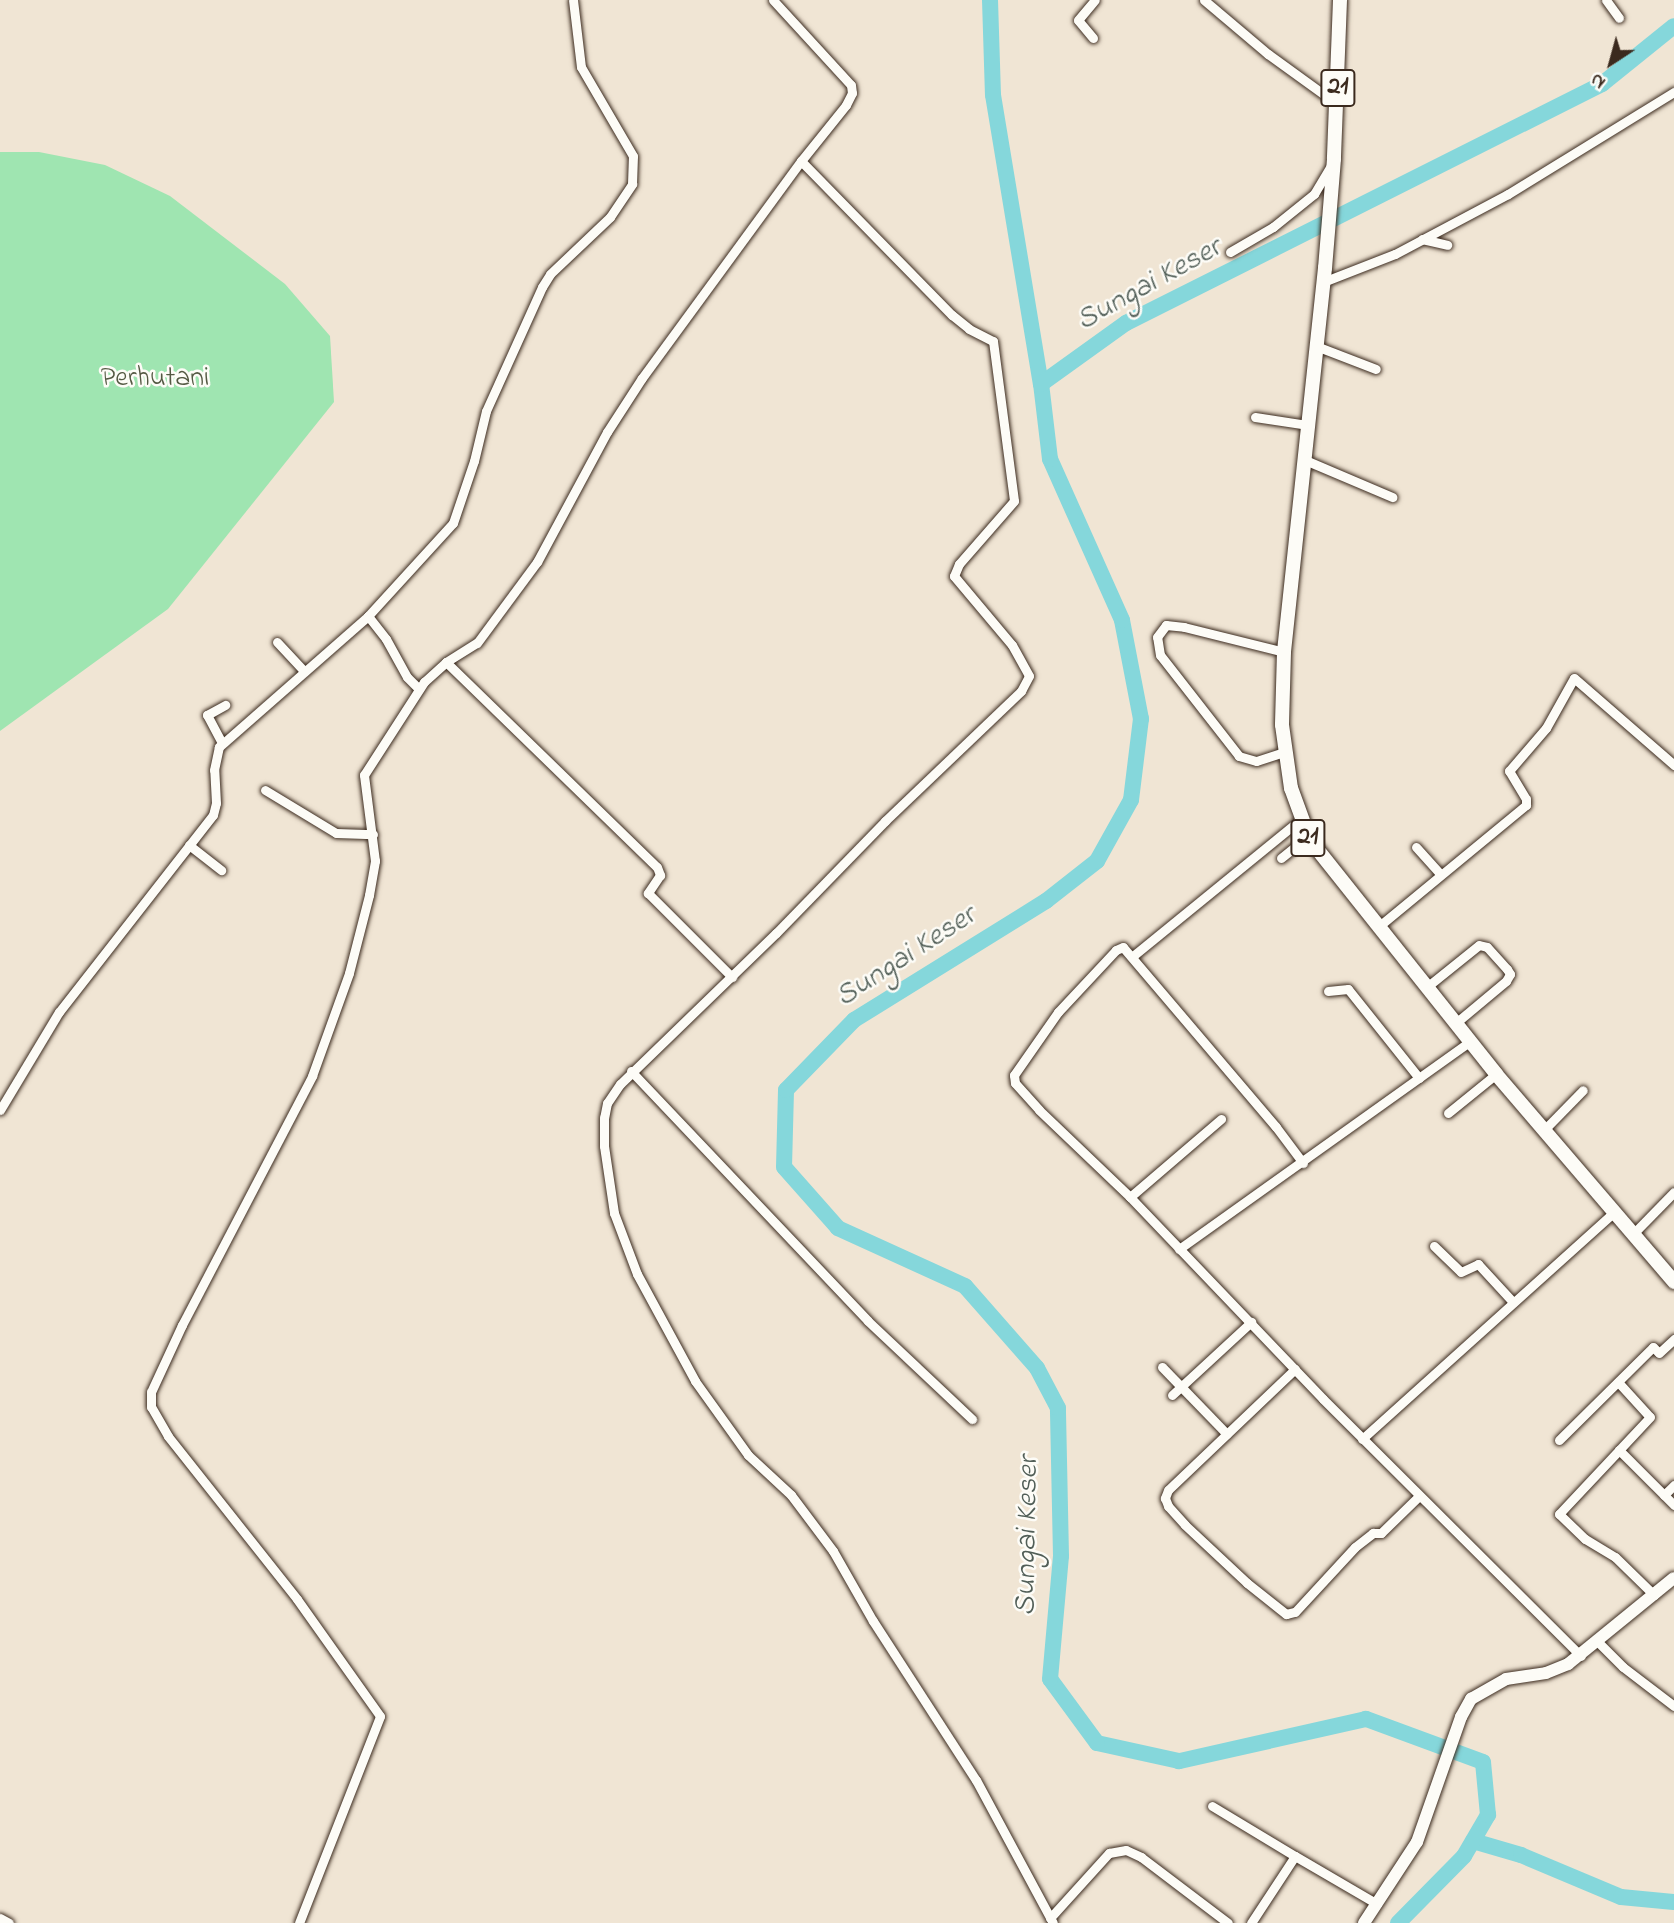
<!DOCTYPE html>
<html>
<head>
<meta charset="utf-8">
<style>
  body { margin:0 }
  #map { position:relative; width:1674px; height:1923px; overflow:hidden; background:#f0e5d4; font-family:"Indie Flower",sans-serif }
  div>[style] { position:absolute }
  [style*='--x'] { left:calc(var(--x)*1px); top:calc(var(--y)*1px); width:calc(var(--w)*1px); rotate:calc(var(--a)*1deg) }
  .green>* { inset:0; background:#9fe5b1 }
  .river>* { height:16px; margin:-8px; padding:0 8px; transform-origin:8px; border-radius:8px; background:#85d7db }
  .roads { filter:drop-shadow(0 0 2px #3b2a1e) drop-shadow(0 0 2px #3b2a1e) }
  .minor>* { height:9px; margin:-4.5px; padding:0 4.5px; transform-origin:4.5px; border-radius:4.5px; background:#fdfcf7 }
  .secondary>* { height:12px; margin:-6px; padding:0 6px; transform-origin:6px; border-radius:6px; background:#fdfcf7 }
  .trunk>* { height:14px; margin:-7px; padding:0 7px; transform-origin:7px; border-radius:7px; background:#fdfcf7 }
  span { translate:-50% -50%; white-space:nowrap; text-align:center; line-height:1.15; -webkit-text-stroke:5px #fdfcf7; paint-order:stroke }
  .shield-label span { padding:2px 5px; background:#fdfcf7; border:2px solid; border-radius:5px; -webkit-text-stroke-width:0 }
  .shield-label { font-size:26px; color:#3b2a1e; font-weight:700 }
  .park-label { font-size:28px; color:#545943 }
  .water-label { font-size:30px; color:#515e57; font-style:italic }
  .north { position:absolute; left:1576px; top:28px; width:70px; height:70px; -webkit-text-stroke:5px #fdfcf7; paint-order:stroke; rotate:216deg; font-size:19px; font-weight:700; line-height:28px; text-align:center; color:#3b2a1e }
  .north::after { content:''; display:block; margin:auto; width:24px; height:32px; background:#3b2a1e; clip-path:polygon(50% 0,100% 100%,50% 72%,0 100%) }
</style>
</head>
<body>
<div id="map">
  <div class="green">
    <i style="clip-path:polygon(0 152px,39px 152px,105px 165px,170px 196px,285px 284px,330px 336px,334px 402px,168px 609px,0 731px)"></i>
  </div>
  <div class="river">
    <i style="--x:990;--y:0;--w:95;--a:88.2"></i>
    <i style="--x:993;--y:95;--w:293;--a:80.6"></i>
    <i style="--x:1473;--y:1841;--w:50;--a:16.3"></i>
    <i style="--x:1521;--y:1855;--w:108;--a:22.8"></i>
    <i style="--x:1621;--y:1897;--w:53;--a:5.4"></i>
    <i style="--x:1398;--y:1923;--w:94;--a:-45.4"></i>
    <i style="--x:1464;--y:1856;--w:48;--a:-59.7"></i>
    <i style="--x:1488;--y:1815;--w:53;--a:-95.4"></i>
    <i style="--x:1483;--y:1762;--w:125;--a:-159.8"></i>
    <i style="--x:1366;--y:1719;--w:192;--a:167.3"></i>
    <i style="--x:1179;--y:1761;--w:84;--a:-167.6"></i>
    <i style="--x:1097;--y:1743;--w:79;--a:-126.3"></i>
    <i style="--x:1050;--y:1679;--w:123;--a:-84.9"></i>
    <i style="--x:1061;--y:1556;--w:148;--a:-91.2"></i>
    <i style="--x:1058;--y:1408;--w:45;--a:-117.7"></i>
    <i style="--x:1037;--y:1368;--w:109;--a:-131.3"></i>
    <i style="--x:965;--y:1286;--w:140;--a:-155.5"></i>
    <i style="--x:838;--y:1228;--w:81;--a:-131.5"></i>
    <i style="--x:784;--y:1167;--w:77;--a:-88.5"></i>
    <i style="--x:786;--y:1090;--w:98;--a:-45.8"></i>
    <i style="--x:854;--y:1020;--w:226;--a:-31.8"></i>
    <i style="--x:1046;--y:901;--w:65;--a:-38.1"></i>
    <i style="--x:1097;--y:861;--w:70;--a:-60.9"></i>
    <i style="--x:1131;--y:800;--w:82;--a:-83"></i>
    <i style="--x:1141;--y:719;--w:101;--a:-100.9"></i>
    <i style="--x:1122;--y:620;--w:176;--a:-114.1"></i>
    <i style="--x:1050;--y:459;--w:76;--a:-96.8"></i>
    <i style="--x:1041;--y:384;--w:105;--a:-35.7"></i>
    <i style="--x:1126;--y:323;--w:533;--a:-26.66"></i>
    <i style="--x:1602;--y:84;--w:92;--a:-38.9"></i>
  </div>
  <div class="roads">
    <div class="minor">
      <i style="--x:773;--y:0;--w:115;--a:47.5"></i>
      <i style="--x:851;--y:85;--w:8;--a:83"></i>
      <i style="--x:852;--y:93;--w:13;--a:117"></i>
      <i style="--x:846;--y:105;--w:72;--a:128.8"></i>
      <i style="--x:801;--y:161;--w:216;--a:45.6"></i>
      <i style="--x:952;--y:315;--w:22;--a:39"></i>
      <i style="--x:969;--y:329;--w:27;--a:27"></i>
      <i style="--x:993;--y:341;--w:161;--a:82.5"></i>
      <i style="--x:1014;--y:501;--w:84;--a:131.1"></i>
      <i style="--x:959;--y:564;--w:13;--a:113"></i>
      <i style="--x:954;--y:576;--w:90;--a:50"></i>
      <i style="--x:1012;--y:645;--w:35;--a:61"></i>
      <i style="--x:1029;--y:676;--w:17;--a:118"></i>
      <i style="--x:1021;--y:691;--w:188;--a:136.3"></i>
      <i style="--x:885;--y:821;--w:156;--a:134.2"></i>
      <i style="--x:776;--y:933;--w:217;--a:135.9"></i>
      <i style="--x:620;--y:1084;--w:23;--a:124"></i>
      <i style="--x:607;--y:1103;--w:15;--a:101"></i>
      <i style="--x:604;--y:1118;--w:28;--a:90"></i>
      <i style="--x:604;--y:1146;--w:68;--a:81.5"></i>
      <i style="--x:614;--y:1213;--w:65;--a:69.3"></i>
      <i style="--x:637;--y:1274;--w:122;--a:61.5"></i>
      <i style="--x:695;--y:1381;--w:91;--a:54.4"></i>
      <i style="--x:748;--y:1455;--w:59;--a:42.9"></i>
      <i style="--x:791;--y:1495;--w:70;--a:53.1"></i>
      <i style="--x:833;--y:1551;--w:81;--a:60.3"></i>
      <i style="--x:873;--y:1621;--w:189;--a:57.1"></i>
      <i style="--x:976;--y:1780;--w:162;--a:61.7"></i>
      <i style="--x:1204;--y:0;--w:84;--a:40.2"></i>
      <i style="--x:1268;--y:54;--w:85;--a:35.9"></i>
      <i style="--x:1606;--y:0;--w:22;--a:54"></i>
      <i style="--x:1093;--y:38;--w:23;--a:-130"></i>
      <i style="--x:1078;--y:20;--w:26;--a:-50"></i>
      <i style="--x:1422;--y:239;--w:26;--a:13"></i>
      <i style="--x:1230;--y:252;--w:50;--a:-30.2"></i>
      <i style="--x:1273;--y:227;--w:53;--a:-38.8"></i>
      <i style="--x:1314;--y:194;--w:31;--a:-59"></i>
      <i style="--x:1323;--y:282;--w:77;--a:-21.3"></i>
      <i style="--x:1395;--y:254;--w:128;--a:-28"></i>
      <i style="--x:1508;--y:194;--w:195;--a:-31.6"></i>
      <i style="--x:1316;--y:346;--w:64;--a:21"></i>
      <i style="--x:1255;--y:417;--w:54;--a:8.6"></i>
      <i style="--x:1305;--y:460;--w:95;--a:23"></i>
      <i style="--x:368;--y:616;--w:29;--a:52"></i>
      <i style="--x:386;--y:639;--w:43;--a:61.1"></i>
      <i style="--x:407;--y:677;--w:17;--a:45"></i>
      <i style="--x:277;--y:642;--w:40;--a:47"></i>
      <i style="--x:446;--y:662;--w:294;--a:44.2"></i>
      <i style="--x:657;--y:867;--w:9;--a:69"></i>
      <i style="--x:660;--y:875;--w:22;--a:124"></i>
      <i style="--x:648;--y:893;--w:119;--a:45"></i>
      <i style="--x:222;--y:743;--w:32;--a:-118"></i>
      <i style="--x:207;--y:715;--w:21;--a:-29"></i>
      <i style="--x:1284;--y:752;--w:29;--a:162"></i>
      <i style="--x:1256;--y:761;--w:18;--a:-164"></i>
      <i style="--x:1239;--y:756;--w:128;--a:-128"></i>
      <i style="--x:1160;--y:655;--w:18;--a:-99"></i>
      <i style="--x:1157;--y:637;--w:15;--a:-53"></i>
      <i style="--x:1166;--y:625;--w:18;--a:6"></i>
      <i style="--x:1184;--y:627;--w:103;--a:14"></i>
      <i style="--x:265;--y:790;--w:83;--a:31.2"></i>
      <i style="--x:336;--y:833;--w:37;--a:2"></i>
      <i style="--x:189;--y:845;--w:41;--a:38"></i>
      <i style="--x:1416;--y:847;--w:36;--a:48"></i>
      <i style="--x:1281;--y:858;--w:33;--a:-39"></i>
      <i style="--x:1378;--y:927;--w:192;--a:-39.5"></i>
      <i style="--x:1526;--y:805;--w:6;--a:-90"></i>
      <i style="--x:1526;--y:799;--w:33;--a:-121"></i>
      <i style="--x:1509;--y:771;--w:57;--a:-49.3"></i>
      <i style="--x:1546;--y:728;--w:57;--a:-60.8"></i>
      <i style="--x:1574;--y:678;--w:133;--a:41"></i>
      <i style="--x:1133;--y:956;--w:215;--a:-39.2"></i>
      <i style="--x:1428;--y:986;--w:65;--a:-38.8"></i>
      <i style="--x:1479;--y:945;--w:8;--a:14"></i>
      <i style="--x:1487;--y:947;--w:30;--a:48"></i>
      <i style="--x:1507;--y:969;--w:6;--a:59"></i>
      <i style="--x:1510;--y:974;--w:8;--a:120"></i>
      <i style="--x:1506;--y:981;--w:64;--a:140.1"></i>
      <i style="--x:1328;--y:991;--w:20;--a:-6"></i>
      <i style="--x:1348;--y:989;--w:114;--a:51.4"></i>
      <i style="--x:631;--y:1071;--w:344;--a:46.5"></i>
      <i style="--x:868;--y:1321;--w:143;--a:43.3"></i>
      <i style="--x:0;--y:1110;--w:114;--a:-59"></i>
      <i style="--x:59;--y:1012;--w:250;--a:-52"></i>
      <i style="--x:213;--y:815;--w:12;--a:-76"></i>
      <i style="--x:216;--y:803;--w:33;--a:-93"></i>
      <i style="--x:214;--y:770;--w:24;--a:-78"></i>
      <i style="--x:219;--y:747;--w:198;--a:-41.3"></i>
      <i style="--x:368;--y:616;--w:126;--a:-47.6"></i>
      <i style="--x:453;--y:523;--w:65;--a:-71.3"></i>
      <i style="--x:474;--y:461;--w:51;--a:-76.5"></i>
      <i style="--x:486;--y:411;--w:136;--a:-65.7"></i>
      <i style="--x:542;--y:287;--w:15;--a:-58"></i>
      <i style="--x:550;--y:274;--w:83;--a:-43.5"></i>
      <i style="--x:610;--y:217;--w:40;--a:-56"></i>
      <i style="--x:632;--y:184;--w:28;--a:-88"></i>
      <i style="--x:633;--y:156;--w:103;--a:-120.3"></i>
      <i style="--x:581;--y:67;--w:67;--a:-96.8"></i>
      <i style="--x:1448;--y:1113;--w:62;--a:-39.1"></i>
      <i style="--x:1545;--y:1129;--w:54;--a:-45.7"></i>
      <i style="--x:1303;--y:1163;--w:45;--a:-126.9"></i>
      <i style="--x:1276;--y:1127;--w:236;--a:-130.4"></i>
      <i style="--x:1123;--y:947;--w:8;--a:157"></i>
      <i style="--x:1116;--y:950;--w:85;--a:133.1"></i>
      <i style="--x:1058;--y:1012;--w:77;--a:124.9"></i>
      <i style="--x:1014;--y:1075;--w:8;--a:83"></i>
      <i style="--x:1015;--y:1083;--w:36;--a:48"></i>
      <i style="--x:1039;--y:1110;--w:126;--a:43.7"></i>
      <i style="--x:1130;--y:1197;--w:279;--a:46.3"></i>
      <i style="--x:1323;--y:1399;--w:364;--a:44.9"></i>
      <i style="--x:1130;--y:1197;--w:120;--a:-40.6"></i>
      <i style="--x:1634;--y:1233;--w:57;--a:-45.7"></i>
      <i style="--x:1434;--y:1246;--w:37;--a:44"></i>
      <i style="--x:1461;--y:1272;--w:19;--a:-25"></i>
      <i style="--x:1478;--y:1264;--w:52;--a:47.4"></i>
      <i style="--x:1179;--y:1249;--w:359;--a:-35.5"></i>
      <i style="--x:1162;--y:1367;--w:93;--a:45.9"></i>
      <i style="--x:1295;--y:1369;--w:175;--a:136.4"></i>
      <i style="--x:1168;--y:1490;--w:9;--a:111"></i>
      <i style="--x:1165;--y:1498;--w:9;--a:69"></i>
      <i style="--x:1168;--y:1506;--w:25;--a:48"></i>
      <i style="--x:1185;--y:1525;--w:85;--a:43.1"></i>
      <i style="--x:1247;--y:1583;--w:50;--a:38.5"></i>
      <i style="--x:1286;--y:1614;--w:9;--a:-13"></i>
      <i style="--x:1295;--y:1612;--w:88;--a:-47.3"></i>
      <i style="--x:1355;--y:1547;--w:23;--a:-38"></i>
      <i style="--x:1373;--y:1533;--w:8;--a:0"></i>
      <i style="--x:1381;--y:1533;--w:53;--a:-44.2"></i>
      <i style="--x:1618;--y:1382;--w:47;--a:47.6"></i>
      <i style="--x:1650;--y:1417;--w:45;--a:133.2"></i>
      <i style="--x:1172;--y:1395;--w:108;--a:-42.7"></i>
      <i style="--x:1362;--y:1439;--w:341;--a:-42"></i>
      <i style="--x:1559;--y:1440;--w:132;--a:-44.7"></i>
      <i style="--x:1653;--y:1347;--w:8;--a:45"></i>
      <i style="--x:1659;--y:1353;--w:21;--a:-43"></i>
      <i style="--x:1664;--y:1495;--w:14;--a:-45"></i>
      <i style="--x:1654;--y:1595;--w:54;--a:-135.7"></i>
      <i style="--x:1615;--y:1557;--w:35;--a:-149"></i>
      <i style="--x:1585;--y:1539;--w:36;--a:-136"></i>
      <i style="--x:1559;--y:1514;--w:88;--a:-46.8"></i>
      <i style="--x:1619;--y:1450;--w:78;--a:45"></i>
      <i style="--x:1598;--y:1642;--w:35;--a:45"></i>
      <i style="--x:1623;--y:1667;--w:64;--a:37.4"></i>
      <i style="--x:1212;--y:1806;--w:97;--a:31.1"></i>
      <i style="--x:0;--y:1918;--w:10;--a:29"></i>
      <i style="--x:1050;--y:1918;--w:88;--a:-47.8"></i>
      <i style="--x:1109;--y:1853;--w:17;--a:-10"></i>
      <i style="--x:1126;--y:1850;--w:17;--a:25"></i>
      <i style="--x:1141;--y:1857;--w:109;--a:37.2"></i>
      <i style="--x:299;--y:1923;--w:222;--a:-68.6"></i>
      <i style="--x:380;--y:1716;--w:143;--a:-125.4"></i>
      <i style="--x:297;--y:1599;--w:208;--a:-128.4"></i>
      <i style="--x:168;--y:1436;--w:34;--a:-120"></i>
      <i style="--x:151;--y:1407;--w:15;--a:-90"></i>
      <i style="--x:151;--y:1392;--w:74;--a:-65.2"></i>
      <i style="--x:182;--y:1325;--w:281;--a:-62.4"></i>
      <i style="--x:312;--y:1076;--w:109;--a:-70.2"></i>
      <i style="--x:349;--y:973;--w:81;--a:-75.6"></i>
      <i style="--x:369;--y:895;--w:35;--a:-80"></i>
      <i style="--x:375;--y:861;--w:87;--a:-97.3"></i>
      <i style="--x:364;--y:775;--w:111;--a:-57.2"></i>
      <i style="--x:424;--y:682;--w:30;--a:-42"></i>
      <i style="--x:446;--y:662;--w:36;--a:-32"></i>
      <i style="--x:477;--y:643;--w:101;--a:-53.5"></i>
      <i style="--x:537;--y:562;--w:148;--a:-61.7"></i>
      <i style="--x:607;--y:432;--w:64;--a:-57.1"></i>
      <i style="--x:642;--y:378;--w:269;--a:-53.8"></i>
      <i style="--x:1251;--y:1923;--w:80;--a:-56.7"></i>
      <i style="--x:1295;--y:1856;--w:95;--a:30.3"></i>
    </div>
    <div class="secondary">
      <i style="--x:1364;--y:1923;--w:97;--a:-56.8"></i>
      <i style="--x:1417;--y:1842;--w:133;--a:-70.6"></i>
      <i style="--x:1461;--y:1717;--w:21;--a:-61"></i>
      <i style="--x:1471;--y:1699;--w:40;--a:-29.7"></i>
      <i style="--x:1506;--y:1679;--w:40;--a:-8.5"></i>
      <i style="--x:1546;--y:1673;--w:24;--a:-22"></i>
      <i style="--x:1568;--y:1664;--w:136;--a:-39.1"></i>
    </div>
    <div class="trunk">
      <i style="--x:1340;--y:0;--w:159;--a:92.2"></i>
      <i style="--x:1334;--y:159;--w:109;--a:94.7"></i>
      <i style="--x:1325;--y:268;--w:386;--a:96.1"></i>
      <i style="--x:1284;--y:652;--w:73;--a:91.6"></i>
      <i style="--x:1282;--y:725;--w:64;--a:81.9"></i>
      <i style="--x:1291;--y:788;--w:55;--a:69.9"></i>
      <i style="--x:1310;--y:840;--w:299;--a:51.5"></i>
      <i style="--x:1496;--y:1074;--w:274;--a:49.4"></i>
    </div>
  </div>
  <div class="shield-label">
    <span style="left:1338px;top:88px">21</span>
    <span style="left:1308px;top:838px">21</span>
  </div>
  <div class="park-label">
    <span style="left:155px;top:379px">Perhutani</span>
  </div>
  <div class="water-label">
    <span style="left:1149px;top:285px;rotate:-29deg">Sungai Keser</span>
    <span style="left:906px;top:957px;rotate:-33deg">Sungai Keser</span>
    <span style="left:1028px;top:1536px;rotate:-89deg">Sungai Keser</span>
  </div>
  <div class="north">N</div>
</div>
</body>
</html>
